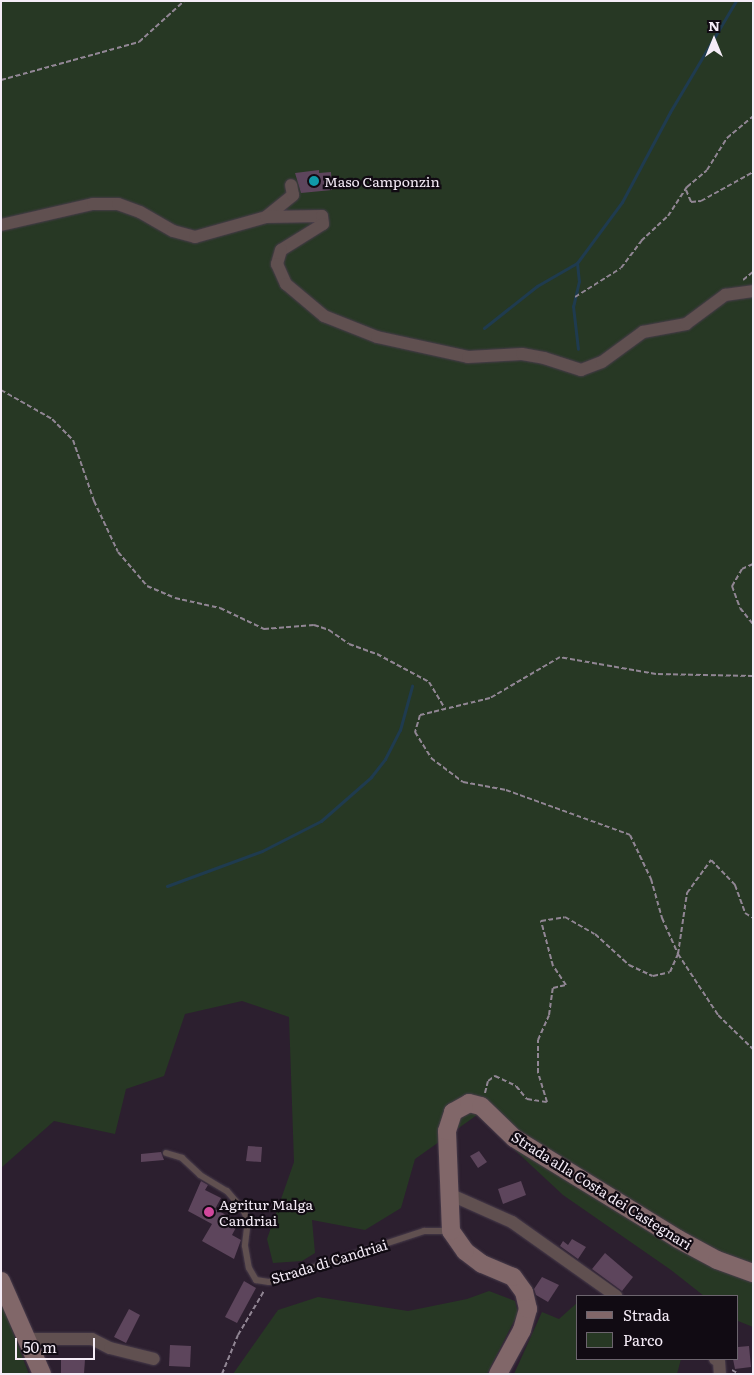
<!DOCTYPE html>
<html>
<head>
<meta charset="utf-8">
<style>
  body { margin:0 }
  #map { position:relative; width:754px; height:1375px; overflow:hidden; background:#2c1f2f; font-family:Literata,serif }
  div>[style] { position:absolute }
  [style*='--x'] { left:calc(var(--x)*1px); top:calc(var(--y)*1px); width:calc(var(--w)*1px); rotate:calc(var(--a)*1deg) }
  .green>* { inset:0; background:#273824 }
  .stream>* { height:3px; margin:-1.5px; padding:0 1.5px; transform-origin:1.5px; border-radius:1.5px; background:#1f3b4f }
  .building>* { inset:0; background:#5d455c }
  .path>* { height:2px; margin-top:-1px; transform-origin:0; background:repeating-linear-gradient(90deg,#918694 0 5px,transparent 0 7.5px) }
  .roads { filter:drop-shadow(0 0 1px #483c4b) drop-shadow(0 0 1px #483c4b) }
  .lane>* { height:6px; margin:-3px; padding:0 3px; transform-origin:3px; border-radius:3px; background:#605050 }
  .street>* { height:12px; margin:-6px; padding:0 6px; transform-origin:6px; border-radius:6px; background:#605050 }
  .secondary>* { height:18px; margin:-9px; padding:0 9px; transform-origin:9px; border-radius:9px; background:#816769 }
  .dots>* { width:14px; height:14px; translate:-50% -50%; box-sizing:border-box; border:2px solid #110b13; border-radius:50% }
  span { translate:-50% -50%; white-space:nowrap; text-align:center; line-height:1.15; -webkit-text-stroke:4.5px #110b13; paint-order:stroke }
  .poi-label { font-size:14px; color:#f5ecf7 }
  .left { translate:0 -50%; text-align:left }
  .street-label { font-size:14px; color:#f5ecf7 }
  .frame { position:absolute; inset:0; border:2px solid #f5ecf7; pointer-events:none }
  .legend { position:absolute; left:576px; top:1295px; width:162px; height:65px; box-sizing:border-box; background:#110b13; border:1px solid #6c656e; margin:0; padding:6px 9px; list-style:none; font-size:15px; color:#f5ecf7 }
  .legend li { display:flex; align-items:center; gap:10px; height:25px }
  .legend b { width:25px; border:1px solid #6c656e }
  .north { position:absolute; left:689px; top:15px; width:50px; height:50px; -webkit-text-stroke:4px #110b13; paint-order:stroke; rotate:0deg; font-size:14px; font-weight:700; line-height:20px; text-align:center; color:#f5ecf7 }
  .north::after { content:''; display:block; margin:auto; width:18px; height:22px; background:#f5ecf7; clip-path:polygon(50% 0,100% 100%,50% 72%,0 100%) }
  .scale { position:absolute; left:15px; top:1338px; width:80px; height:22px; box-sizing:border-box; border:2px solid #f5ecf7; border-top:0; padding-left:6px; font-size:15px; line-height:18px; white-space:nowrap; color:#f5ecf7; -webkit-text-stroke:4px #110b13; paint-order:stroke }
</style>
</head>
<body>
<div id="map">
  <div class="green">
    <i style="clip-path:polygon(1px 1px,753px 1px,753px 1327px,738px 1321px,738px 1296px,704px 1296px,671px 1270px,563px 1195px,477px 1115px,415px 1159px,401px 1208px,365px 1230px,312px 1220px,315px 1253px,302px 1261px,273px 1263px,267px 1239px,294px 1162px,289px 1017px,242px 1001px,185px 1014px,164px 1076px,126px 1089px,115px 1134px,54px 1121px,1px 1168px)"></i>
    <i style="clip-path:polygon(489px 1291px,515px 1301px,518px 1313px,487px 1374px,233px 1374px,278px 1310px,318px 1297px,408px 1311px,467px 1299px)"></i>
    <i style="clip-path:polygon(1px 1301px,29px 1374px,1px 1374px)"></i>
    <i style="clip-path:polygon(578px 1302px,578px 1359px,681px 1359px,677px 1374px,514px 1374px,542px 1312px,559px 1319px)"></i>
  </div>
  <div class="stream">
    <i style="--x:577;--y:263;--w:18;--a:84"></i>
    <i style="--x:579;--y:281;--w:26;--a:103"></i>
    <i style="--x:573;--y:306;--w:43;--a:83.4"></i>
    <i style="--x:484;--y:328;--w:68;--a:-38.4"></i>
    <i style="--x:537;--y:286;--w:46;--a:-29.9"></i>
    <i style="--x:577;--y:263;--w:76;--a:-53.6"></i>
    <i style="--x:622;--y:202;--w:102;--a:-61.9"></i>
    <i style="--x:670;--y:112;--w:129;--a:-59.3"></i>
    <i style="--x:167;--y:886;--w:101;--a:-20.2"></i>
    <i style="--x:262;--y:851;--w:66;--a:-27"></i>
    <i style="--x:321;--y:821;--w:67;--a:-41.3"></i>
    <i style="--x:371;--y:777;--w:23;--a:-52"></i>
    <i style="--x:385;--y:759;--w:33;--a:-63"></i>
    <i style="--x:400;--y:730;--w:46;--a:-74.7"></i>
  </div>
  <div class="building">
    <i style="clip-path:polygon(319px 170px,319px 173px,331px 172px,332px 190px,301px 193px,295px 173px)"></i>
    <i style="clip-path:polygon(248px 1146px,262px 1147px,261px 1162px,246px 1161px)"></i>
    <i style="clip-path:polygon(479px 1151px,487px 1162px,478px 1168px,470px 1156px)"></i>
    <i style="clip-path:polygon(161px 1152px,164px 1160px,141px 1162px,141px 1154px)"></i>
    <i style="clip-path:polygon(201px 1181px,208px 1185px,205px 1190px,221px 1198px,215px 1209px,239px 1222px,232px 1235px,241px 1240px,234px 1259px,202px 1241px,212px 1224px,188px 1211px)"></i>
    <i style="clip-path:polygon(521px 1181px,526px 1195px,503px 1204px,498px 1189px)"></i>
    <i style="clip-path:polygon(572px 1239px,586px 1247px,578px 1259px,560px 1246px,563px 1241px,568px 1245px)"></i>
    <i style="clip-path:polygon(605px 1253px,633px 1277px,622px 1291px,592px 1269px)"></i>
    <i style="clip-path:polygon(542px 1277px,559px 1285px,548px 1302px,536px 1295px,534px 1289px)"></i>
    <i style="clip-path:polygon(244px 1281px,256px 1288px,237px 1323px,225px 1317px)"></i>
    <i style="clip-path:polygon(129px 1309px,140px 1315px,126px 1343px,114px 1337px)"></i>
    <i style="clip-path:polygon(170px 1345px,191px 1346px,190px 1367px,169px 1366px)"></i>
    <i style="clip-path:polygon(749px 1346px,751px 1367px,735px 1369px,733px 1359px,738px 1359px,738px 1347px)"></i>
    <i style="clip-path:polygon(61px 1358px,85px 1359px,84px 1374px,61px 1374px)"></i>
  </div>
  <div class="path">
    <i style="--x:1;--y:80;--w:143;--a:-15.4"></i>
    <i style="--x:139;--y:42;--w:61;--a:-42.3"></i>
    <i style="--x:686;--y:190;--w:13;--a:67"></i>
    <i style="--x:691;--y:202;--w:10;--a:-6"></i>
    <i style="--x:701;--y:201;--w:60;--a:-29.1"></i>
    <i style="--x:743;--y:280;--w:13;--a:-39"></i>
    <i style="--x:575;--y:297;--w:54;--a:-32.2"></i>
    <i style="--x:621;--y:268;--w:34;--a:-53"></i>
    <i style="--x:641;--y:241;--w:37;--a:-43"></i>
    <i style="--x:668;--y:216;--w:35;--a:-57"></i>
    <i style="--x:687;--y:187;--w:26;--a:-40"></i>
    <i style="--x:707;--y:170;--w:38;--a:-58"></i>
    <i style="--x:727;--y:138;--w:34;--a:-40"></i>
    <i style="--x:1;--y:390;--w:59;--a:29.6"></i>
    <i style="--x:52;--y:419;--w:30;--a:45"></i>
    <i style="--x:73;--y:440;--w:65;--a:71"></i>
    <i style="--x:94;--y:501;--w:56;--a:64.8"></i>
    <i style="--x:118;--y:552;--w:45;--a:49.5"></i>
    <i style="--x:147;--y:586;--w:30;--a:23"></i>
    <i style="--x:175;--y:598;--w:46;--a:12.5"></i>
    <i style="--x:220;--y:608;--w:49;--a:25.5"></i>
    <i style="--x:264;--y:629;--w:50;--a:-4.6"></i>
    <i style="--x:314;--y:625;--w:16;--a:18"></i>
    <i style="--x:329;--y:630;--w:24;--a:35"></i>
    <i style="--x:349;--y:644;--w:30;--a:20"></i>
    <i style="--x:377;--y:654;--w:59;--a:28.3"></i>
    <i style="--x:429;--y:682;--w:31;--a:59"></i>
    <i style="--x:753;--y:564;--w:12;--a:156"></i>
    <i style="--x:742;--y:569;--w:20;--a:120"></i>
    <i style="--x:732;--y:586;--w:23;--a:70"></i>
    <i style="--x:740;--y:608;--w:21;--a:51"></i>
    <i style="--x:753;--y:676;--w:97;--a:-178.8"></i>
    <i style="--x:656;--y:674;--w:97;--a:-170"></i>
    <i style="--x:560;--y:657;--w:81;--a:149.6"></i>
    <i style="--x:490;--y:698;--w:72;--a:166.3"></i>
    <i style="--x:420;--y:715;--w:18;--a:106"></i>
    <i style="--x:415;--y:732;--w:31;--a:58"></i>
    <i style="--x:431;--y:758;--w:40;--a:37"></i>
    <i style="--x:463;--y:782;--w:44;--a:10.5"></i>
    <i style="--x:506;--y:790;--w:132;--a:19.9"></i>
    <i style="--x:630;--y:835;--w:49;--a:64.5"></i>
    <i style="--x:651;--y:879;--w:41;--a:74.2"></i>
    <i style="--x:662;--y:918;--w:39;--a:66"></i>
    <i style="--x:678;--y:954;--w:73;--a:56.7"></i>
    <i style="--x:718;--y:1015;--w:49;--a:44.2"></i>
    <i style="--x:485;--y:1093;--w:12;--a:-76"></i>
    <i style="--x:488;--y:1081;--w:9;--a:-36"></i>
    <i style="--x:495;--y:1076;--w:23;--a:25"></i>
    <i style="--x:516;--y:1086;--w:17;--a:50"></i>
    <i style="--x:527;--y:1099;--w:20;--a:9"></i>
    <i style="--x:547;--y:1102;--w:30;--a:-107"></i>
    <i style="--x:538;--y:1073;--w:33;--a:-90"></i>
    <i style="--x:538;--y:1040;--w:27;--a:-66"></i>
    <i style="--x:549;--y:1015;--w:27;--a:-82"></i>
    <i style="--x:553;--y:988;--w:13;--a:-13"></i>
    <i style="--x:566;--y:985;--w:23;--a:-124"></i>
    <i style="--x:553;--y:966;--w:47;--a:-104.9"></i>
    <i style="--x:541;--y:921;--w:24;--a:-9"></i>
    <i style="--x:565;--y:917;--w:34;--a:30"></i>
    <i style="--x:595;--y:934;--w:46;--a:42.4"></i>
    <i style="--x:629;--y:965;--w:26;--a:25"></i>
    <i style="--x:653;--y:976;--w:17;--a:-13"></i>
    <i style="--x:670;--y:972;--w:20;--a:-66"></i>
    <i style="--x:678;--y:954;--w:62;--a:-81.6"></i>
    <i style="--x:687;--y:893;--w:41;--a:-54"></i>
    <i style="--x:711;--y:860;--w:35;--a:46"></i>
    <i style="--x:735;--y:885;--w:30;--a:70"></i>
    <i style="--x:745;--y:913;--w:9;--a:32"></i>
    <i style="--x:732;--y:1370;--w:8;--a:30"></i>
    <i style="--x:222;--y:1374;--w:42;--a:-67.7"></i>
    <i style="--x:238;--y:1335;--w:51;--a:-59.4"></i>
  </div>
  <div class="roads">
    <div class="lane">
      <i style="--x:166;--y:1153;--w:17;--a:17"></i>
      <i style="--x:182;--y:1158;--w:25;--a:43"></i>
      <i style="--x:200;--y:1175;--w:31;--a:31"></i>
      <i style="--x:227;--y:1191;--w:23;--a:49"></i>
      <i style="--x:242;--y:1208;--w:13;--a:63"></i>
      <i style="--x:248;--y:1220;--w:26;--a:97"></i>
      <i style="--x:245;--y:1246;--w:22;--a:80"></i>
      <i style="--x:249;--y:1268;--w:14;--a:60"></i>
      <i style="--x:256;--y:1280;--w:13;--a:9"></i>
      <i style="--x:269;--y:1282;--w:13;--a:-18"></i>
      <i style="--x:281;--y:1278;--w:151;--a:-18.2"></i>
      <i style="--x:424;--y:1231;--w:26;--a:0"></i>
    </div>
    <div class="street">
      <i style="--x:266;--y:217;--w:35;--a:-39"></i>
      <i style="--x:293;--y:195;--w:10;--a:-101"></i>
      <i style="--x:1;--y:225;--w:94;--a:-12.9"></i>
      <i style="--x:93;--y:204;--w:25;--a:0"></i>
      <i style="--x:118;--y:204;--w:23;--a:20"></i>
      <i style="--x:140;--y:212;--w:38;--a:30"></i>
      <i style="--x:173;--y:231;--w:23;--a:15"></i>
      <i style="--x:195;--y:237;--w:74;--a:-15.7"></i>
      <i style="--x:266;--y:217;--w:56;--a:-1"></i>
      <i style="--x:322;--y:216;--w:8;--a:83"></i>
      <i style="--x:323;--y:224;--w:49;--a:148.2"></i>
      <i style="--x:281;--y:250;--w:15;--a:106"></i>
      <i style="--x:277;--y:264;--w:22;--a:66"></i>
      <i style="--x:286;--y:284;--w:50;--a:40.1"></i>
      <i style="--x:324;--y:316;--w:57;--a:21.6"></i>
      <i style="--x:377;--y:337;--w:93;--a:12.4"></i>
      <i style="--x:468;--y:357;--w:54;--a:-3.2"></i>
      <i style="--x:522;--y:354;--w:22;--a:10"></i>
      <i style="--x:544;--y:358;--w:39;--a:18"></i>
      <i style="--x:581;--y:370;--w:22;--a:-21"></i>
      <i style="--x:602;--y:362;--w:51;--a:-36.2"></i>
      <i style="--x:643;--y:332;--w:44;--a:-10.5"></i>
      <i style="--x:686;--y:324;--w:49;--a:-36.6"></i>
      <i style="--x:725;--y:295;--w:28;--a:-8"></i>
      <i style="--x:449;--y:1194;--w:69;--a:24"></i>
      <i style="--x:512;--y:1222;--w:128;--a:35.4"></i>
      <i style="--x:27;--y:1339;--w:65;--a:0"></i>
      <i style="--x:92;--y:1339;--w:20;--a:27"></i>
      <i style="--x:110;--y:1348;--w:45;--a:14"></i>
      <i style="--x:715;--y:1359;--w:4;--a:27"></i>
      <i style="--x:719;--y:1361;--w:13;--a:86"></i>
    </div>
    <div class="secondary">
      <i style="--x:1;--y:1281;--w:102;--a:66.2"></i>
      <i style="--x:498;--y:1374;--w:50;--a:-61.4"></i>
      <i style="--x:522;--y:1330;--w:22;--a:-74"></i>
      <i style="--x:528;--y:1309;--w:17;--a:-103"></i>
      <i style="--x:524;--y:1292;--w:19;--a:-126"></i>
      <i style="--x:513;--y:1277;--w:34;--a:-157"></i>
      <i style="--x:482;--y:1264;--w:21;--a:-143"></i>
      <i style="--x:465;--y:1251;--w:24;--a:-125"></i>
      <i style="--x:451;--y:1231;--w:100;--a:-92.3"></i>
      <i style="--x:447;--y:1131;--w:20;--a:-72"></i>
      <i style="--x:453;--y:1112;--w:18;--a:-29"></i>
      <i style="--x:469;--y:1103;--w:12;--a:14"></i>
      <i style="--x:481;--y:1106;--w:46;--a:44.1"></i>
      <i style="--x:514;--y:1138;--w:193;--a:31.6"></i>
      <i style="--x:678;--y:1239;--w:44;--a:28.3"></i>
      <i style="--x:717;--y:1260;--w:38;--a:20"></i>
    </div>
  </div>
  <div class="dots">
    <i style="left:314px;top:181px;background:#0f9aa8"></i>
    <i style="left:209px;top:1212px;background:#d1479c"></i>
  </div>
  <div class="poi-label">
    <span class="left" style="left:324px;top:181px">Maso Camponzin</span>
    <span class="left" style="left:219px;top:1212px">Agritur Malga<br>Candriai</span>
  </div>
  <div class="street-label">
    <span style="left:602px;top:1190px;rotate:32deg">Strada alla Costa dei Castegnari</span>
    <span style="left:329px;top:1261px;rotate:-17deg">Strada di Candriai</span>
  </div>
  <div class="frame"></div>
  <ul class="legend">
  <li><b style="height:6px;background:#816769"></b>Strada</li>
  <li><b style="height:14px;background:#273824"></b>Parco</li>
  </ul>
  <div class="north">N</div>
  <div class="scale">50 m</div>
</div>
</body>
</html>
